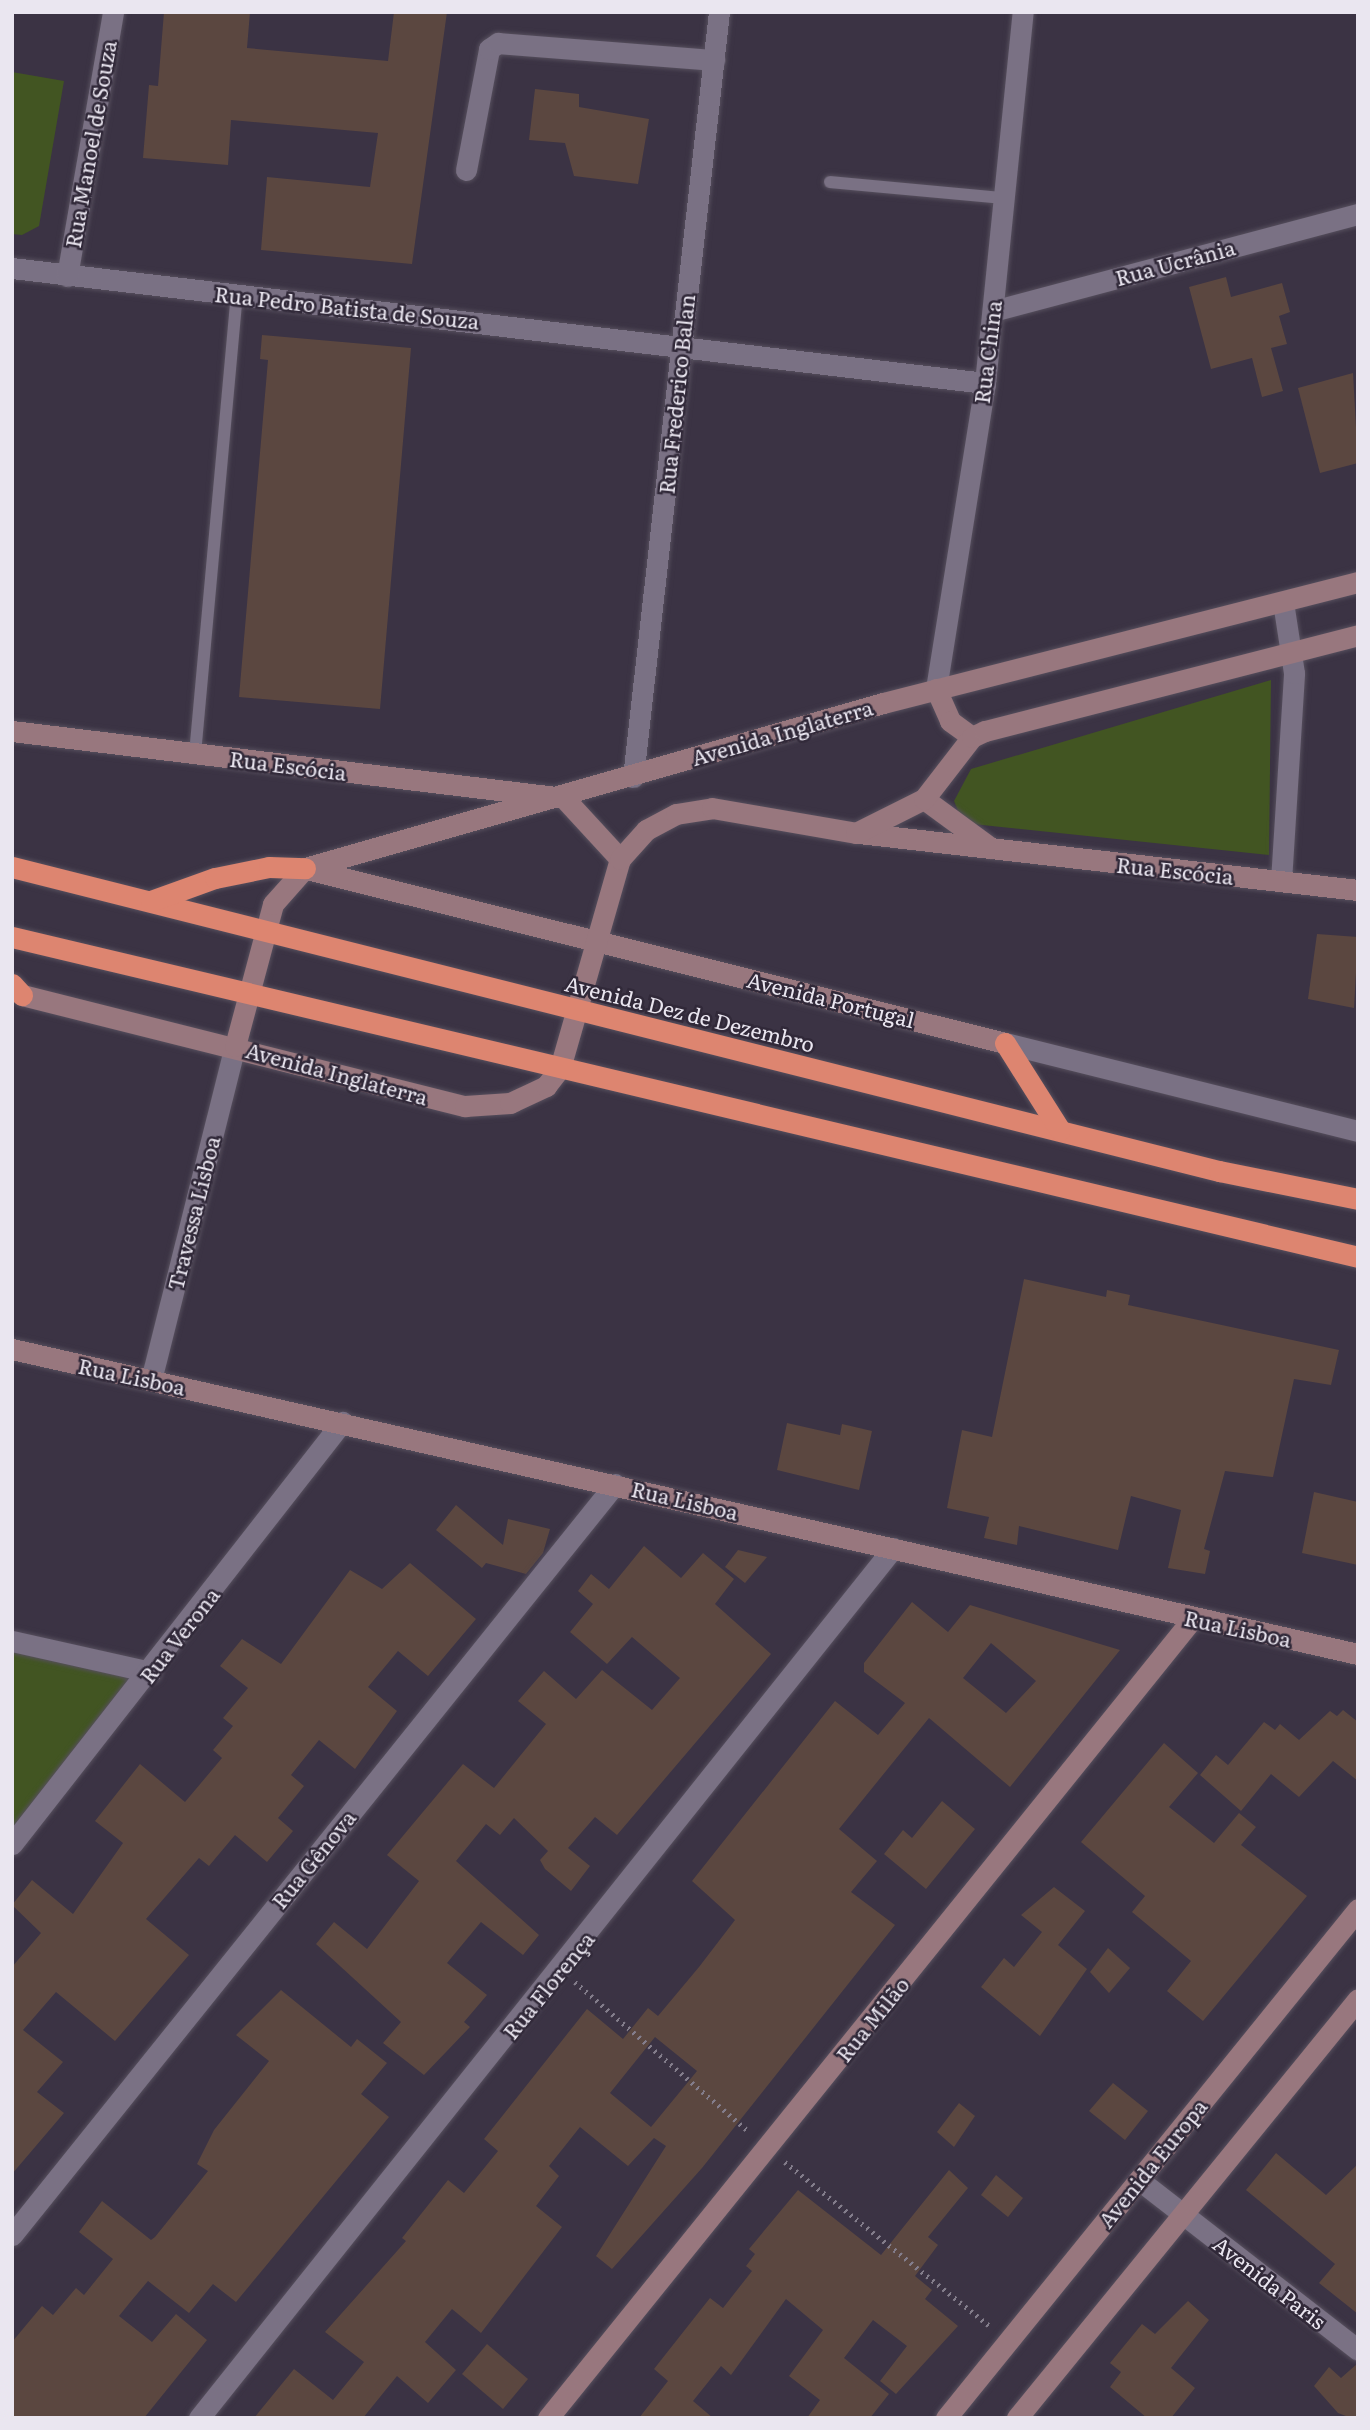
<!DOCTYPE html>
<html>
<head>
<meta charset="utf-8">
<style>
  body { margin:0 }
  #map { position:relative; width:1370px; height:2430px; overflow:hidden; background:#3b3344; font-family:Literata,serif }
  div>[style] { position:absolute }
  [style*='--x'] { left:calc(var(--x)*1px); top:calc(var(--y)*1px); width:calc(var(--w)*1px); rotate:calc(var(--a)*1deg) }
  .green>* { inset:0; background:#425522 }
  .building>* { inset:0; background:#5b4740 }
  .path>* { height:4.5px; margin-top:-2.25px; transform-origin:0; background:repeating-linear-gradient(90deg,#837d8b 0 2px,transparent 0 7px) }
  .roads { filter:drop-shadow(0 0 2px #564f5d) drop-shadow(0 0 2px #564f5d) }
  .lane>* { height:12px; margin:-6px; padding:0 6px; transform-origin:6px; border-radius:6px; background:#7a7184 }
  .street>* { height:21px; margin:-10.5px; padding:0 10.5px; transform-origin:10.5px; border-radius:10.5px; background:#7a7184 }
  .secondary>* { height:21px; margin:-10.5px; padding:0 10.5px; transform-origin:10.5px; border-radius:10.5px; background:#98777e }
  .highway>* { height:21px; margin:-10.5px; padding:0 10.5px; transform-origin:10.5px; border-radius:10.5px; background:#dd8570 }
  span { translate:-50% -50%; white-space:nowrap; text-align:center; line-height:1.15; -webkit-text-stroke:5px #312939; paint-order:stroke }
  .street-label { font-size:21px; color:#eae6f0 }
  .frame { position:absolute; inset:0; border:14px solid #eae6f0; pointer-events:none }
</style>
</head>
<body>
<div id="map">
  <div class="green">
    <i style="clip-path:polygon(12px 72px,64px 81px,39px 226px,22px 235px,12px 234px)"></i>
    <i style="clip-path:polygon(1271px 680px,1269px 855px,963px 823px,954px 801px,971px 769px)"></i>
    <i style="clip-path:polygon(12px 1641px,151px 1672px,12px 1829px)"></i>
  </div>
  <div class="building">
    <i style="clip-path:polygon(164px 12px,250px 12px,247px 48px,388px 61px,394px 12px,447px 12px,412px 264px,261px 250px,267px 177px,370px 187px,378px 133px,231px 120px,228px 165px,143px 158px,149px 85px,158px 86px)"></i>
    <i style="clip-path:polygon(535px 89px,579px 94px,579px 107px,649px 119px,638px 184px,574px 176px,565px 143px,529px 140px)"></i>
    <i style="clip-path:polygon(1226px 277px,1231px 297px,1282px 283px,1290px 312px,1279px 316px,1287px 344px,1271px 348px,1283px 391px,1262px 397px,1252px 358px,1211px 369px,1189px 287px)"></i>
    <i style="clip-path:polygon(262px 335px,411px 348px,380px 709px,239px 697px,268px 360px,260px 359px)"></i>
    <i style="clip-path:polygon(1353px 373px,1358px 463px,1320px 473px,1298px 388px)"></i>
    <i style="clip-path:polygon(1317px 934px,1358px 937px,1354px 1008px,1308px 999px)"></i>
    <i style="clip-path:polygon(1024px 1279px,1106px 1297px,1107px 1290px,1130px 1295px,1128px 1305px,1339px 1350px,1331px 1385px,1294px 1379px,1273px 1477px,1225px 1471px,1204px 1549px,1210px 1551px,1205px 1574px,1168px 1568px,1181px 1510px,1131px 1496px,1118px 1550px,1019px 1526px,1017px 1545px,984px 1538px,989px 1517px,947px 1508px,962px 1430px,992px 1437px)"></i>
    <i style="clip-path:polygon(787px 1423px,840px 1435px,842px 1424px,872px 1431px,859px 1490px,777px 1470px)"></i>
    <i style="clip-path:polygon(1314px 1492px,1358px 1502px,1358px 1565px,1302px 1553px)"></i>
    <i style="clip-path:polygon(456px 1505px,503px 1545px,508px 1519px,550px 1529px,543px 1553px,526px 1574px,486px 1563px,482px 1568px,436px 1530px)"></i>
    <i style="clip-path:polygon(644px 1546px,681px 1578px,703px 1553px,734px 1579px,715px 1604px,771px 1654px,617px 1835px,595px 1817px,568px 1848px,590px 1866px,571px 1891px,545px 1869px,540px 1860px,548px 1851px,514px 1818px,500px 1835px,486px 1824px,456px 1861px,539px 1935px,523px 1955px,481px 1922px,447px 1963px,487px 1995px,464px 2022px,470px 2027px,424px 2075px,383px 2043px,401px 2022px,316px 1944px,334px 1922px,367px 1949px,419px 1881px,387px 1855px,463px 1764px,494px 1788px,546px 1724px,518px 1701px,544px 1671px,576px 1699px,602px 1670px,652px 1710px,680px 1678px,632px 1637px,607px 1664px,570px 1632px,593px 1604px,578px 1591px,591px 1574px,609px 1589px)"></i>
    <i style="clip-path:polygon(738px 1550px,767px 1557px,745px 1583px,725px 1567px)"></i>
    <i style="clip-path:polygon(410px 1563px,476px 1619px,428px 1676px,398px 1651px,368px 1687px,397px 1711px,355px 1769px,319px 1740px,291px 1775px,304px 1786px,278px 1818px,293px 1831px,267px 1862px,235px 1835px,209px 1866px,199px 1858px,146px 1919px,189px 1955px,115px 2041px,56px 1992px,23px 2030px,63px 2062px,37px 2092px,64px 2113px,12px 2174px,12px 1967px,41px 1933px,12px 1905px,32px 1880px,73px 1914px,123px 1843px,95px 1821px,140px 1764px,185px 1802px,222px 1758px,213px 1750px,233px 1726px,223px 1718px,248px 1688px,220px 1666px,242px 1639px,281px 1664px,350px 1570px,382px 1589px)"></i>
    <i style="clip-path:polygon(evenodd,912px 1602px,948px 1632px,970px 1605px,1120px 1650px,1010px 1787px,929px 1718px,839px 1829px,877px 1861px,851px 1892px,895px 1925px,702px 2168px,612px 2269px,596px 2256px,666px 2146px,654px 2138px,628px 2166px,580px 2127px,549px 2166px,559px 2176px,536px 2206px,562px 2227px,481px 2333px,452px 2309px,425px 2342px,456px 2370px,428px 2403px,397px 2376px,363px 2418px,254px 2418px,294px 2369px,333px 2400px,364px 2362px,325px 2332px,406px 2241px,402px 2238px,448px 2180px,464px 2193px,498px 2151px,484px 2139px,587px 2009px,623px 2039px,648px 2008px,658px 2016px,699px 1967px,735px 1920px,692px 1881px,835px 1701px,878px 1735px,905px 1703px,864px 1672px,864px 1663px,912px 1602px,991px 1643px,1036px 1681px,1006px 1713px,963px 1678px,991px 1643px,912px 1602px,655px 2037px,697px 2071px,651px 2127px,610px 2093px,655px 2037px)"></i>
    <i style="clip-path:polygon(1343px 1710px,1358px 1722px,1358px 1781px,1333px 1761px,1299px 1797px,1271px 1774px,1241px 1811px,1200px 1775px,1216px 1755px,1228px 1765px,1264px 1722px,1275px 1730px,1280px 1724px,1299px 1740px,1330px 1711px,1337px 1716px)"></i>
    <i style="clip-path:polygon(1164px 1743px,1198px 1773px,1169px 1807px,1214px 1843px,1239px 1813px,1256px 1827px,1241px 1845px,1307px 1896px,1203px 2021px,1167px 1991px,1191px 1961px,1132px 1912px,1145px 1896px,1081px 1842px)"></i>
    <i style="clip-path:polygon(942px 1801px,975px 1829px,926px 1889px,884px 1854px,903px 1830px,912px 1838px)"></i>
    <i style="clip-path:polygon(1054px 1887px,1085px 1911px,1058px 1945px,1087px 1969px,1040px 2036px,981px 1987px,1004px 1958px,1014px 1967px,1042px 1932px,1021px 1915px)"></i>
    <i style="clip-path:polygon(1108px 1948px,1130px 1968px,1109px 1993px,1090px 1972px)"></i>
    <i style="clip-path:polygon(281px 1990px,351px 2047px,357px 2039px,387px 2063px,361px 2094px,389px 2117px,236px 2302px,213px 2284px,189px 2313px,148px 2281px,132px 2300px,119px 2316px,152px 2342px,176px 2314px,207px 2340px,144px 2418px,12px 2418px,12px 2342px,42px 2306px,53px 2315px,76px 2288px,84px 2295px,113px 2259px,79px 2232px,102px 2201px,151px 2240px,155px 2237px,208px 2171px,197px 2164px,214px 2130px,269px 2061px,236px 2035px)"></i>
    <i style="clip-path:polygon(1113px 2083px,1148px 2111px,1125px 2140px,1089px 2111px)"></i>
    <i style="clip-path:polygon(959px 2103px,975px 2116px,954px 2147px,937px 2132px)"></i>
    <i style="clip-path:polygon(1276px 2153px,1326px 2195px,1358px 2164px,1358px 2314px,1319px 2283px,1335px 2264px,1246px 2190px)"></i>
    <i style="clip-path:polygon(949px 2170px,968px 2188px,928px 2237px,938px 2245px,915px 2276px,932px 2290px,925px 2299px,958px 2326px,896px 2394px,880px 2381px,907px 2346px,873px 2320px,844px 2358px,889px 2394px,870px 2418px,807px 2418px,820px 2400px,789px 2376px,823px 2330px,786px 2299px,731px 2375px,721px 2366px,693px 2401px,713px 2418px,639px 2418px,668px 2381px,654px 2369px,710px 2298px,723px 2308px,752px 2271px,746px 2266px,755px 2254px,749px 2249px,798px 2190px,881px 2255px)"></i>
    <i style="clip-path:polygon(996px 2175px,1023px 2198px,1008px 2217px,981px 2195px)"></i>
    <i style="clip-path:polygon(1188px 2301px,1209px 2320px,1171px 2368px,1195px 2388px,1171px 2418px,1147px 2418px,1110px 2387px,1121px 2372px,1110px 2363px,1142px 2324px,1155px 2334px)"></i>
    <i style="clip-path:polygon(487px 2344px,528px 2379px,503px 2409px,462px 2374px)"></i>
    <i style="clip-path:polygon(1358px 2363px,1358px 2418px,1351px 2418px,1338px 2413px,1314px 2386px,1329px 2367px,1341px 2378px)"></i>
  </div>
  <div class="path">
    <i style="--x:575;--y:1982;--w:228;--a:40.7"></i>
    <i style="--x:785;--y:2162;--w:264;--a:38.7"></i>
  </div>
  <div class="roads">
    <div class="lane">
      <i style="--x:830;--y:182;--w:174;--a:5.3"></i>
      <i style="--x:195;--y:754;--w:461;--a:-84.8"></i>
    </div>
    <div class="street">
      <i style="--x:466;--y:170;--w:123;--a:-79.2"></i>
      <i style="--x:489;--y:49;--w:11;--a:-34"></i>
      <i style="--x:498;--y:43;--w:217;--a:4.5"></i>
      <i style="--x:12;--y:268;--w:980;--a:6.74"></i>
      <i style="--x:67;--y:276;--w:268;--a:-80.1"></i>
      <i style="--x:993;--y:311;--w:378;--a:-14.9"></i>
      <i style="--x:936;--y:689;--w:310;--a:-80.9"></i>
      <i style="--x:985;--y:383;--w:373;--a:-84.2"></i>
      <i style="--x:633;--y:777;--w:770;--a:-83.59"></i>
      <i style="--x:1281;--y:881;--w:208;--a:-86.4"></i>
      <i style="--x:1294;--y:673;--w:72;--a:-98.8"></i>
      <i style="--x:1005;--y:1043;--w:364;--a:14"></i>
      <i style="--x:151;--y:1380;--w:344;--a:-75.9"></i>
      <i style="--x:12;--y:1641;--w:142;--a:12.6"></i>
      <i style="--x:12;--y:1844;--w:536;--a:-51.97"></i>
      <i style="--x:1139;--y:2180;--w:277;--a:37.8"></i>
      <i style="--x:12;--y:2235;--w:963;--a:-51.24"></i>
      <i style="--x:199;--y:2418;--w:1113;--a:-51.42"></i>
    </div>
    <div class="secondary">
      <i style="--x:936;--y:689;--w:35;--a:66"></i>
      <i style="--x:950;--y:721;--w:27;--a:36"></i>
      <i style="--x:12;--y:731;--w:556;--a:6.92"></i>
      <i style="--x:564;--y:798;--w:83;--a:47.4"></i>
      <i style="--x:924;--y:799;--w:83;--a:36.2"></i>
      <i style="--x:859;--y:833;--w:502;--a:6.52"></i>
      <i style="--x:307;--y:869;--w:719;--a:14"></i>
      <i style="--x:22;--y:995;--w:457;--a:14.1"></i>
      <i style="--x:465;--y:1106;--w:45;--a:-3.8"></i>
      <i style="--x:510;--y:1103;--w:40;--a:-25"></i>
      <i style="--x:546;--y:1086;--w:23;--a:-52"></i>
      <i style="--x:560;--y:1068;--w:217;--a:-74"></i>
      <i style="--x:620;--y:859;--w:39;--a:-48"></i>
      <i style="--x:646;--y:830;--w:34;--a:-28"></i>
      <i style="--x:676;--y:814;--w:36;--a:-9"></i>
      <i style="--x:712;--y:808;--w:146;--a:9.8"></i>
      <i style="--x:856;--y:833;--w:76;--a:-26.6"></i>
      <i style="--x:924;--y:799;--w:78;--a:-52.3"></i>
      <i style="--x:972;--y:737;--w:14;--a:-25"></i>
      <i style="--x:985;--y:731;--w:385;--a:-14.4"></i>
      <i style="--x:235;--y:1046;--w:147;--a:-75"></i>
      <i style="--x:273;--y:904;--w:48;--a:-48.4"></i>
      <i style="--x:305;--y:868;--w:601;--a:-15.93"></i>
      <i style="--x:883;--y:703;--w:490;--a:-14.3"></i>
      <i style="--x:12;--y:1349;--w:1380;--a:12.77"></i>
      <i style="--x:548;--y:2418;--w:1028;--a:-51.12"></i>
      <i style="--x:946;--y:2418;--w:655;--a:-51.01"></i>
      <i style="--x:1017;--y:2418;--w:540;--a:-50.86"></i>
    </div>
    <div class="highway">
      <i style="--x:12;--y:867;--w:1245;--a:14.14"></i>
      <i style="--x:1219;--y:1171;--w:142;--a:11.4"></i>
      <i style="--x:151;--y:901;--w:68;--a:-19.8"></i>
      <i style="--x:215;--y:878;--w:55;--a:-11.5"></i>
      <i style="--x:269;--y:867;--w:36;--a:2"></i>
      <i style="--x:12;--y:937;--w:1384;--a:13.37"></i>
      <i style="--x:12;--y:984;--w:15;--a:48"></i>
      <i style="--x:1005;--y:1043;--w:103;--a:57.7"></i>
    </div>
  </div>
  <div class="street-label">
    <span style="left:90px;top:144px;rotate:-80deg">Rua Manoel de Souza</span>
    <span style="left:1175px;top:262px;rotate:-15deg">Rua Ucrânia</span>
    <span style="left:347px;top:307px;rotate:6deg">Rua Pedro Batista de Souza</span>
    <span style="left:987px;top:352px;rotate:-83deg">Rua China</span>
    <span style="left:676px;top:394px;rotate:-84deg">Rua Frederico Balan</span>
    <span style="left:782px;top:732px;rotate:-16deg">Avenida Inglaterra</span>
    <span style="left:288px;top:765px;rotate:7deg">Rua Escócia</span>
    <span style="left:1175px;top:870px;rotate:6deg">Rua Escócia</span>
    <span style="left:831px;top:999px;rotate:14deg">Avenida Portugal</span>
    <span style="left:690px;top:1013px;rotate:14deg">Avenida Dez de Dezembro</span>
    <span style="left:337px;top:1073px;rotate:15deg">Avenida Inglaterra</span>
    <span style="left:193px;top:1213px;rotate:-76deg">Travessa Lisboa</span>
    <span style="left:132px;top:1376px;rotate:12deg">Rua Lisboa</span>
    <span style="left:685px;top:1500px;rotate:13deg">Rua Lisboa</span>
    <span style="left:1238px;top:1628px;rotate:12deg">Rua Lisboa</span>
    <span style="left:179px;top:1635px;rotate:-52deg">Rua Verona</span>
    <span style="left:313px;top:1859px;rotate:-51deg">Rua Gênova</span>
    <span style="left:548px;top:1985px;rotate:-51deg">Rua Florença</span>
    <span style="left:872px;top:2019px;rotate:-51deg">Rua Milão</span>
    <span style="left:1152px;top:2163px;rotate:-51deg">Avenida Europa</span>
    <span style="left:1270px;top:2282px;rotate:38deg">Avenida Paris</span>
  </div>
  <div class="frame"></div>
</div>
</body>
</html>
